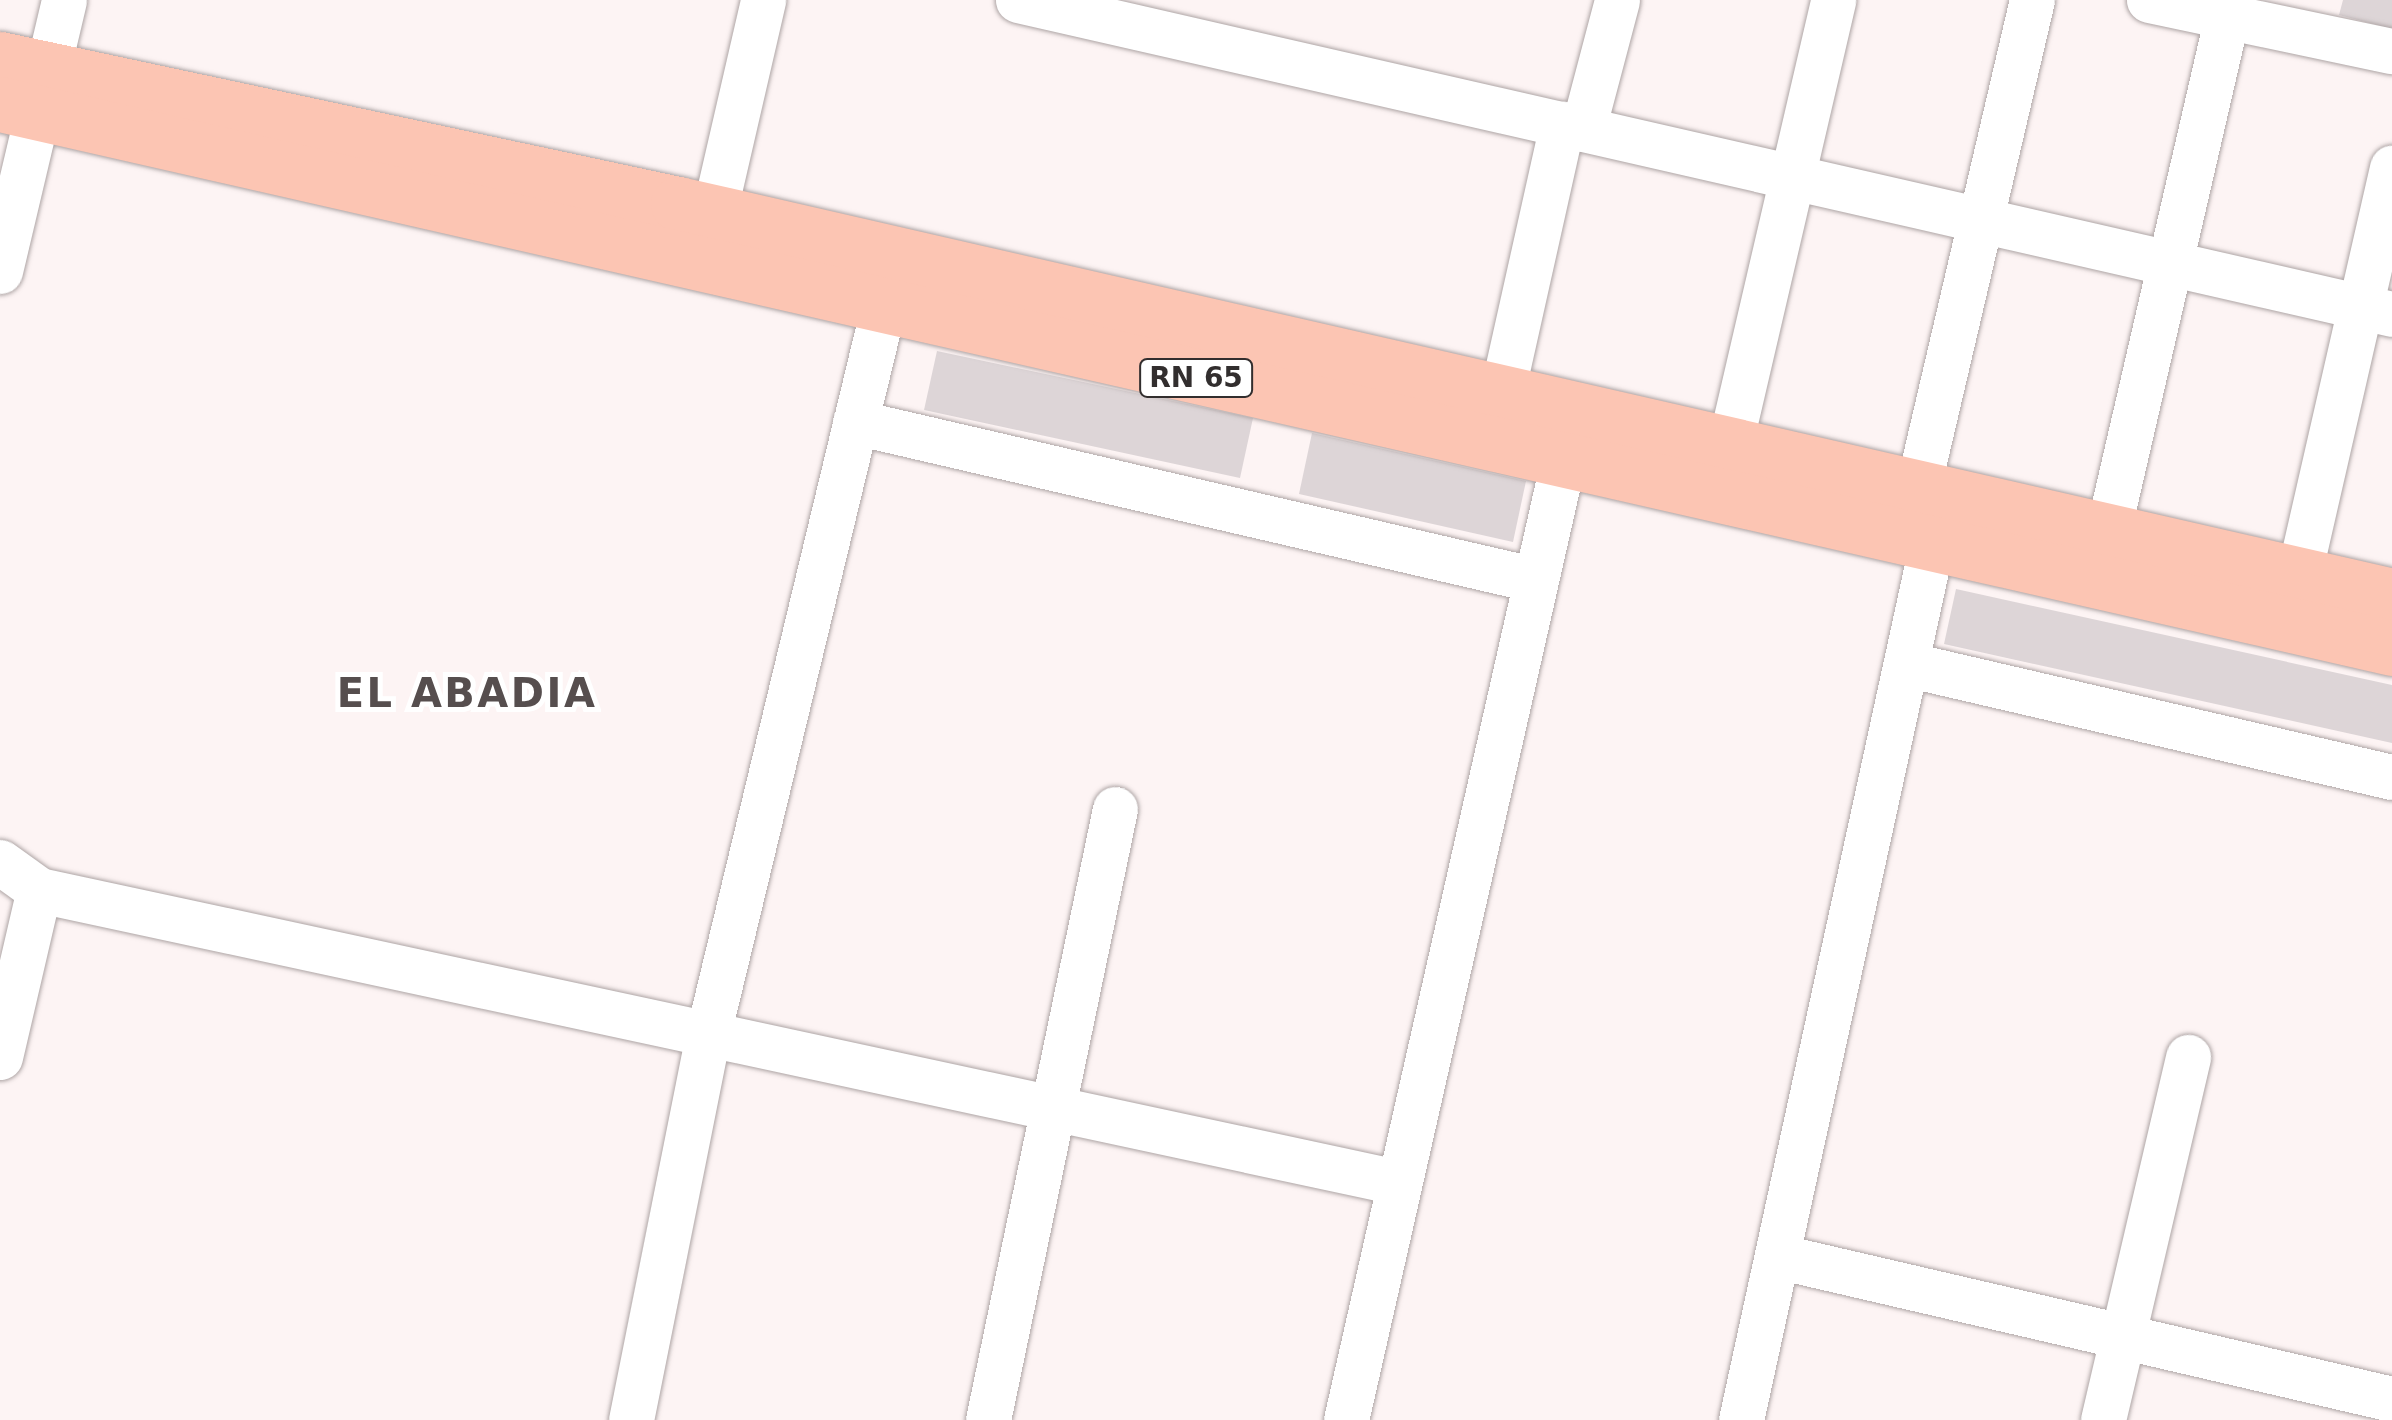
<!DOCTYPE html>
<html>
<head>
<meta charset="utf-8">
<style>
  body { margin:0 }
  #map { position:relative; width:2392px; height:1420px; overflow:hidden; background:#fdf4f4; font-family:"DejaVu Sans",sans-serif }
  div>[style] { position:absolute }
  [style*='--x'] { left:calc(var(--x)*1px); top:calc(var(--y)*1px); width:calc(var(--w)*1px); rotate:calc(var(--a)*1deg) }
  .building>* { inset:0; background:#ddd5d7 }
  .roads { filter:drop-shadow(0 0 2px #aea5a5) drop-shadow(0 0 2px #aea5a5) }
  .street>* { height:45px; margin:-22.5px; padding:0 22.5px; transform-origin:22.5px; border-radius:22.5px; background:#fff }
  .primary>* { height:55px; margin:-27.5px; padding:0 27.5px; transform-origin:27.5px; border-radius:27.5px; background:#fcc5b3 }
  span { translate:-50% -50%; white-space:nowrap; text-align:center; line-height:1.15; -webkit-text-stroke:10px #fff; paint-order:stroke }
  .shield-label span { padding:2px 8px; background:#fff; border:2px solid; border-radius:8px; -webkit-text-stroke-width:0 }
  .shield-label { font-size:28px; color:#322e2e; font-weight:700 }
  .district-label { font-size:40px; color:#564e4e; font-weight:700; letter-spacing:2.5px }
</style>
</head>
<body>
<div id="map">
  <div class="building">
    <i style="clip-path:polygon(2343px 0,2392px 0,2392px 29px,2339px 15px)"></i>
    <i style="clip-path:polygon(937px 351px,1253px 418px,1240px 478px,924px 410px)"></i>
    <i style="clip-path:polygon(1312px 433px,1526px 481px,1513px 542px,1299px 494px)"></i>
    <i style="clip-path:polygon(1956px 589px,2392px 685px,2392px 743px,1944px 644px)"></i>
  </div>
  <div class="roads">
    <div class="street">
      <i style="--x:1018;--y:0;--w:1409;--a:12.87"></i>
      <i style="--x:2149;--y:0;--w:248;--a:11.9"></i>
      <i style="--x:1583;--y:129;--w:133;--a:-75.2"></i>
      <i style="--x:714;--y:213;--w:219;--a:-77"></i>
      <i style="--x:0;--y:271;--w:278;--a:-76.7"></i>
      <i style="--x:1502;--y:393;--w:276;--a:-77.4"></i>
      <i style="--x:855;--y:422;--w:699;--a:13.06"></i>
      <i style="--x:1730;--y:444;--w:456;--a:-76.9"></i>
      <i style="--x:1918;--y:487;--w:500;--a:-76.83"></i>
      <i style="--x:2108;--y:531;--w:529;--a:-76.99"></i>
      <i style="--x:2299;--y:574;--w:417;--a:-77.1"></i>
      <i style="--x:1906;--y:664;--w:499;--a:13.1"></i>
      <i style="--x:0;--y:862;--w:48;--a:35.7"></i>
      <i style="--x:39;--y:890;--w:1389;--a:12.14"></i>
      <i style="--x:0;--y:1057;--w:171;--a:-76.9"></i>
      <i style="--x:1777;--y:1256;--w:631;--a:13.09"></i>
      <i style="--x:631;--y:1420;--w:398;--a:-78.7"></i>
      <i style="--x:709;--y:1030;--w:777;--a:-76.45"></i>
      <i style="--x:988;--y:1420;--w:624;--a:-78.26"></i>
      <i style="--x:1346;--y:1420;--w:1019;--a:-77.25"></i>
      <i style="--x:1741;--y:1420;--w:931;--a:-77.72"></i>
      <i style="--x:2103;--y:1420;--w:373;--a:-76.8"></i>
    </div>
    <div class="primary">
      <i style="--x:0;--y:59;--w:693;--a:12.07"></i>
      <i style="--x:678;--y:204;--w:1758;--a:12.88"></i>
      <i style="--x:0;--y:104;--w:2453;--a:12.81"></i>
    </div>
  </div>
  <div class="shield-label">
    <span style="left:1196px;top:378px">RN 65</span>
  </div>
  <div class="district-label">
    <span style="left:467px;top:693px">EL ABADIA</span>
  </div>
</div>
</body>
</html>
